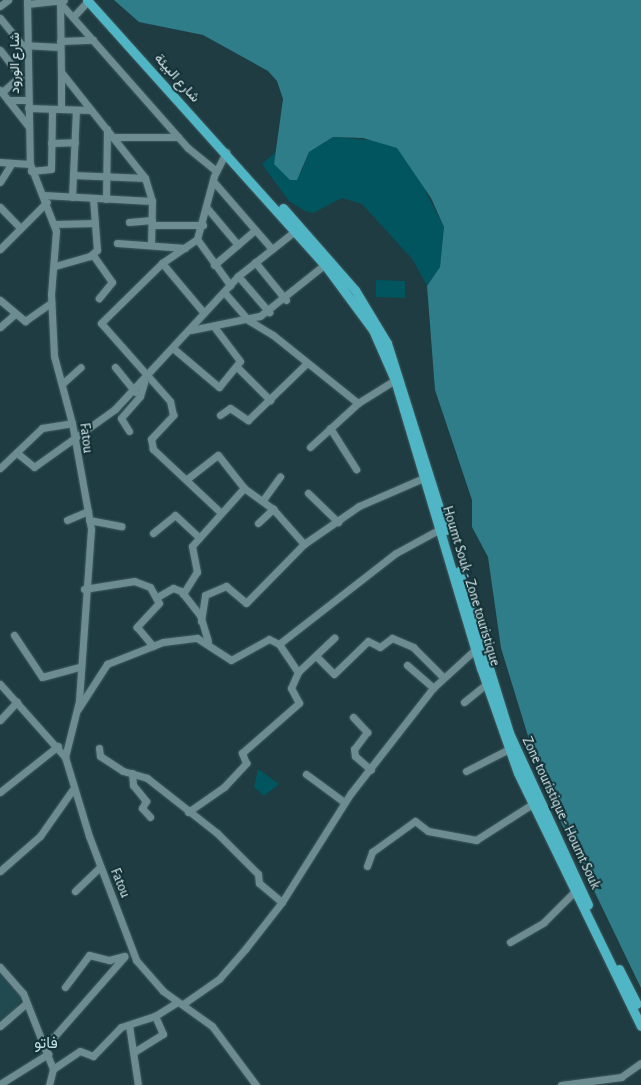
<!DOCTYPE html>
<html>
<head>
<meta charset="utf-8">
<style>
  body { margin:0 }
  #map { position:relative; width:641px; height:1085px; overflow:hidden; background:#1e3c41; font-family:"Alegreya Sans",Vazirmatn,sans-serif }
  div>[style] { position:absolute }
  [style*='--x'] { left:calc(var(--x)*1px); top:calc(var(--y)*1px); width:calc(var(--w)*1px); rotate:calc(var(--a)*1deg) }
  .built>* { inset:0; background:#214950 }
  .green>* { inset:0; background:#00555f }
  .water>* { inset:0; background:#2e7d89 }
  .roads { filter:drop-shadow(0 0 1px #405b5f) drop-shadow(0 0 1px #405b5f) }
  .minor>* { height:7px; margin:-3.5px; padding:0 3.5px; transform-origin:3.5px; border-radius:3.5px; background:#6c8c91 }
  .major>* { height:9px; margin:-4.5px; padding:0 4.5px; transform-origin:4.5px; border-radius:4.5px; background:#50b5c4 }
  span { translate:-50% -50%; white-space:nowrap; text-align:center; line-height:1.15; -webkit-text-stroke:4px #133136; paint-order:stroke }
  .street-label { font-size:14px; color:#dcedf0 }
  .quarter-label { font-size:16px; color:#bbdee3 }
</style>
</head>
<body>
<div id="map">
  <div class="built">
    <i style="clip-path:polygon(0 972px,22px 998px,11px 1017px,0 1025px)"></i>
  </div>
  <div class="green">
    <i style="clip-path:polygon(333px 137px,380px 141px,397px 148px,411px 163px,444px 227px,440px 267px,427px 286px,413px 260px,362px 204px,342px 198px,313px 213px,305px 211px,289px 201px,262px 164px,276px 152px,274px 164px,301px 173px,309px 152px)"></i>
    <i style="clip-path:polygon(376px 280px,405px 281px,405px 298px,376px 297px)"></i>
    <i style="clip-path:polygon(258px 769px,279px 784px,264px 796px,254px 787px)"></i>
  </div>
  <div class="water">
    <i style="clip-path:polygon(114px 0,641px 0,641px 988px,543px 785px,501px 648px,488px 557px,472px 527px,472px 500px,435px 390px,427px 286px,440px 267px,444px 227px,431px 198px,397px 148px,363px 138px,333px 137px,309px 152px,297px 180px,290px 180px,274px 164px,283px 99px,277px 81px,268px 71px,203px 35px,139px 22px)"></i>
  </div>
  <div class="roads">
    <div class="minor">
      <i style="--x:27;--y:0;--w:164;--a:89"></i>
      <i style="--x:30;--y:164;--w:72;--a:68.8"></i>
      <i style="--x:56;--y:231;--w:63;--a:94.5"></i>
      <i style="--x:51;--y:294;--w:62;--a:87.2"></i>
      <i style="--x:54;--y:356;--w:69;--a:75"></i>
      <i style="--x:72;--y:423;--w:108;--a:79.8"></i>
      <i style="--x:91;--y:529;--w:172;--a:94"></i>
      <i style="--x:79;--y:701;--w:58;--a:104"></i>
      <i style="--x:60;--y:3;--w:69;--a:89.2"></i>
      <i style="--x:61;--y:72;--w:135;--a:51.6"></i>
      <i style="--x:145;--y:178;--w:24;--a:73"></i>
      <i style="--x:152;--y:201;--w:44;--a:91.3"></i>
      <i style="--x:60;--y:3;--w:193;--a:48.6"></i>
      <i style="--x:188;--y:148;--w:36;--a:39"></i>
      <i style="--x:27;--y:4;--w:37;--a:-6"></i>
      <i style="--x:0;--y:6;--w:10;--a:-37"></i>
      <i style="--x:73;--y:17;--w:22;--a:-47"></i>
      <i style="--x:0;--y:18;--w:35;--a:51"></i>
      <i style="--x:22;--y:45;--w:38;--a:3"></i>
      <i style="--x:60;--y:41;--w:33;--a:-2"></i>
      <i style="--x:0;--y:50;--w:33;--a:52"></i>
      <i style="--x:20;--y:76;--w:24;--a:138"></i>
      <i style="--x:61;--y:73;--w:36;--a:90"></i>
      <i style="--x:0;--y:90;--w:47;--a:51.9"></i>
      <i style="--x:8;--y:100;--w:20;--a:0"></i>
      <i style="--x:28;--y:108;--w:62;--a:1.8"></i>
      <i style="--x:113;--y:137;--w:65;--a:0"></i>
      <i style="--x:51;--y:143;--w:24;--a:-2"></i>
      <i style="--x:0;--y:162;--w:30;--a:4"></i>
      <i style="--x:31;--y:171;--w:20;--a:-6"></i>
      <i style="--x:51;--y:169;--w:60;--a:-89"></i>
      <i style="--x:73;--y:175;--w:72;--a:2.4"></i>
      <i style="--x:213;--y:181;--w:90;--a:49.1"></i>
      <i style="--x:0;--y:182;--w:19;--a:-58"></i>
      <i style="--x:43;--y:195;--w:109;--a:3.2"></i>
      <i style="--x:72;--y:197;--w:87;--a:-87.4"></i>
      <i style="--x:106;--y:199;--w:70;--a:-89.2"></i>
      <i style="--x:0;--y:207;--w:29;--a:46"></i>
      <i style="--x:207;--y:208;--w:48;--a:50"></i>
      <i style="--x:129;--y:222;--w:23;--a:-5"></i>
      <i style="--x:55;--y:224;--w:40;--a:-1.4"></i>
      <i style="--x:153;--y:225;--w:50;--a:0"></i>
      <i style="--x:197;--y:239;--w:57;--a:54.3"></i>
      <i style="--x:117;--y:243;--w:68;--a:4.2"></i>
      <i style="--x:0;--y:249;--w:66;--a:-45"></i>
      <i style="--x:93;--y:255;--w:33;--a:55"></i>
      <i style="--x:112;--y:282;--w:21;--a:129"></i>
      <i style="--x:255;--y:262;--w:49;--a:50.8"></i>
      <i style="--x:162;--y:263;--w:65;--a:50"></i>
      <i style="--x:214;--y:265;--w:54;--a:-40.5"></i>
      <i style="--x:55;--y:266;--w:36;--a:-16"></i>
      <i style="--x:90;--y:256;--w:9;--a:-41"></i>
      <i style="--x:97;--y:250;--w:52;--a:-94.4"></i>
      <i style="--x:238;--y:276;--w:48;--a:49.3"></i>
      <i style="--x:224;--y:292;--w:37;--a:49"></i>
      <i style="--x:248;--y:320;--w:29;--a:31"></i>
      <i style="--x:273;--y:335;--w:109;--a:38.7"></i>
      <i style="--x:0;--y:300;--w:33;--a:40"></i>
      <i style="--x:25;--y:321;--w:32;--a:-35"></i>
      <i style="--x:0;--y:327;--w:18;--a:-41"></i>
      <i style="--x:191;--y:330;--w:70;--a:-11.5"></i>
      <i style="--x:260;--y:316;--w:87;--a:-38.5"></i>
      <i style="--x:174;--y:349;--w:59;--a:40.2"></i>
      <i style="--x:219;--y:387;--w:33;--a:-51"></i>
      <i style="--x:240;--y:361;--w:41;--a:-127.1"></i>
      <i style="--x:115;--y:367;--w:32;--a:51"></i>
      <i style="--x:237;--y:367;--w:47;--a:45"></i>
      <i style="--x:62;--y:384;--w:25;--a:-42"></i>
      <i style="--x:220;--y:415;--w:12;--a:-35"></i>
      <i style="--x:230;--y:408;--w:22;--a:34"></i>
      <i style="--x:248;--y:420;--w:82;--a:-44"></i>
      <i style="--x:330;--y:428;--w:49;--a:57.6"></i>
      <i style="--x:129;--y:431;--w:15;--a:-122"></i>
      <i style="--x:121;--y:418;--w:29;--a:-49"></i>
      <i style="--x:140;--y:396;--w:14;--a:-73"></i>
      <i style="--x:310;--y:447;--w:65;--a:-42.5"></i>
      <i style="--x:358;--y:403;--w:44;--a:-31.9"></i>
      <i style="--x:17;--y:453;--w:22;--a:39"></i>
      <i style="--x:34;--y:467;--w:100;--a:-35.6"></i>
      <i style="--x:115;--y:409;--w:181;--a:-47.2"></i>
      <i style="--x:238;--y:276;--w:73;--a:-38.3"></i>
      <i style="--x:0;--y:468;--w:58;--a:-43.6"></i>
      <i style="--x:42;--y:428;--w:30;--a:-9"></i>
      <i style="--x:187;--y:479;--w:39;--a:-38"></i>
      <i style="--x:218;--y:455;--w:42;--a:51.8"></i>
      <i style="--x:244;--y:488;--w:36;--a:36"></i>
      <i style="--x:273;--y:509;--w:47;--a:48.5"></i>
      <i style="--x:308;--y:493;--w:42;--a:44"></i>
      <i style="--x:263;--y:500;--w:29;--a:-54"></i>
      <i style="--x:219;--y:511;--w:91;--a:-136.8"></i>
      <i style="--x:153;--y:449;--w:10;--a:-101"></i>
      <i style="--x:151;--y:439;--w:33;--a:-47"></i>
      <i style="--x:173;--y:415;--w:14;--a:-102"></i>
      <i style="--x:170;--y:401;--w:104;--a:-131.5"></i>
      <i style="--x:101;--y:323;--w:86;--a:-44.5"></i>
      <i style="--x:162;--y:263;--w:42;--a:-34.4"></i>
      <i style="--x:197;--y:239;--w:65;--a:-74.9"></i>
      <i style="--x:214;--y:176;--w:27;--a:-63"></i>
      <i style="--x:67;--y:520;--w:23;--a:-23"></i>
      <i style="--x:89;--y:520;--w:33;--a:11"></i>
      <i style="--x:258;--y:523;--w:21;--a:-43"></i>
      <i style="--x:153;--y:533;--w:28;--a:-39"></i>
      <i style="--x:175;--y:515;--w:33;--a:43"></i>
      <i style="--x:84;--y:589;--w:51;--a:-9.1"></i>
      <i style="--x:134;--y:581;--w:17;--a:21"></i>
      <i style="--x:150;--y:587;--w:18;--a:61"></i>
      <i style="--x:159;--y:603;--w:33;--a:133"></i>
      <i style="--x:137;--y:627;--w:25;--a:50"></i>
      <i style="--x:183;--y:594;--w:26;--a:-58"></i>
      <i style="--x:197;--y:572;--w:26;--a:-101"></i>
      <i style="--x:192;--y:546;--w:78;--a:-48.1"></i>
      <i style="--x:159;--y:596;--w:16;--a:-30"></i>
      <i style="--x:173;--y:588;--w:9;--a:21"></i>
      <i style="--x:181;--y:591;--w:31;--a:52"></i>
      <i style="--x:200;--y:615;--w:27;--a:73"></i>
      <i style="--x:201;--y:621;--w:26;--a:-81"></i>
      <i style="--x:205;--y:595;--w:23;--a:-23"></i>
      <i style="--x:226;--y:586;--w:26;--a:40"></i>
      <i style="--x:246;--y:603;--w:83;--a:-45.5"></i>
      <i style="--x:304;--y:544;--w:67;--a:-34.6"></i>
      <i style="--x:359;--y:506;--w:75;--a:-23.5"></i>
      <i style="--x:14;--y:635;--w:50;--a:56.3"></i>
      <i style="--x:42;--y:677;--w:38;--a:-15"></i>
      <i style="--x:279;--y:644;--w:34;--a:56"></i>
      <i style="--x:316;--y:656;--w:25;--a:45"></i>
      <i style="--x:334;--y:674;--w:47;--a:-44.1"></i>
      <i style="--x:368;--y:641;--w:13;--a:27"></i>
      <i style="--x:380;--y:647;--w:15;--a:-37"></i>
      <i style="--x:392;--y:638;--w:23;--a:23"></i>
      <i style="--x:413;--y:647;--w:42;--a:45"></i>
      <i style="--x:407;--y:665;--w:35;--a:41"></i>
      <i style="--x:0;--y:684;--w:98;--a:48.3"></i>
      <i style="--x:65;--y:757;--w:83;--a:73.1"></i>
      <i style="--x:89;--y:836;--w:133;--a:69.2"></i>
      <i style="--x:136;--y:960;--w:41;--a:48.9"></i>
      <i style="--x:163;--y:991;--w:60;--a:35.5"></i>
      <i style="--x:212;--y:1026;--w:74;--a:53.3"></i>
      <i style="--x:464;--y:702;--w:28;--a:-39"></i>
      <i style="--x:78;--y:709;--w:54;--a:-57.2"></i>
      <i style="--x:107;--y:664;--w:60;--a:-21.4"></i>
      <i style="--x:163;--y:642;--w:34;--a:-7"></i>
      <i style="--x:197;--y:638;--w:40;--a:32.9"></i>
      <i style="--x:231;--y:660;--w:43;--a:-28.9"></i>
      <i style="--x:269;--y:639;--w:11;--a:27"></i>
      <i style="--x:279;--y:644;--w:148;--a:-37.9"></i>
      <i style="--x:396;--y:553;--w:50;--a:-28.6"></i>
      <i style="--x:353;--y:717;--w:21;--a:47"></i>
      <i style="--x:367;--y:732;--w:21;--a:127"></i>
      <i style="--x:354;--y:749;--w:7;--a:82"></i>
      <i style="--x:355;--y:756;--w:21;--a:41"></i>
      <i style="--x:0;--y:720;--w:25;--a:-47"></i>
      <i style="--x:99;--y:748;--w:8;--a:83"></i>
      <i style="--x:100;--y:756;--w:27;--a:33"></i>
      <i style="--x:123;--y:771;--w:25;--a:16"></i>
      <i style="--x:147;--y:778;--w:89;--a:38.2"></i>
      <i style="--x:217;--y:833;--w:58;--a:45"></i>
      <i style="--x:258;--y:874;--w:9;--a:84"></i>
      <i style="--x:259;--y:883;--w:30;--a:40"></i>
      <i style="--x:466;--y:771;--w:48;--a:-27.1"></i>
      <i style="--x:132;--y:773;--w:12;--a:85"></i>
      <i style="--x:133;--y:785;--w:21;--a:51"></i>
      <i style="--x:146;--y:801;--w:8;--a:120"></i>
      <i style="--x:142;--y:808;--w:12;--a:48"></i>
      <i style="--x:306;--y:774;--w:47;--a:36.4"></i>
      <i style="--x:0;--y:792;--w:74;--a:-38.4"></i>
      <i style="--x:188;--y:812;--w:44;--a:-34.8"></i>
      <i style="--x:224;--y:787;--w:33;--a:-47"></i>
      <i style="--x:246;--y:763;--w:11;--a:-112"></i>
      <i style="--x:242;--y:753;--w:76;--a:-41.3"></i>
      <i style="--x:299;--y:703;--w:17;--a:-118"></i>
      <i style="--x:291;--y:688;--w:17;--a:-66"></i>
      <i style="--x:298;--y:672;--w:50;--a:-43.4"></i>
      <i style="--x:367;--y:866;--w:15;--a:-70"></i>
      <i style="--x:372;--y:852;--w:53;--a:-35.8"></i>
      <i style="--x:415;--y:821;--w:16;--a:38"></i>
      <i style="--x:428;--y:831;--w:49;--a:10.6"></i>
      <i style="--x:476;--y:840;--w:72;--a:-32.6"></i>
      <i style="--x:0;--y:871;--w:53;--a:-41.2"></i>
      <i style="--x:40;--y:836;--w:57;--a:-54.9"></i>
      <i style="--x:75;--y:891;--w:35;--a:-44"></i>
      <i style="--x:510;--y:942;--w:39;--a:-30"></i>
      <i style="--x:544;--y:922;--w:47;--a:-45"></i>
      <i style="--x:0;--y:967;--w:35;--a:49"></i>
      <i style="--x:23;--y:993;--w:82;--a:68.5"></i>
      <i style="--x:65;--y:987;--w:40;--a:-53"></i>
      <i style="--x:89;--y:955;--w:21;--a:14"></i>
      <i style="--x:109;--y:960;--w:16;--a:-15"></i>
      <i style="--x:183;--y:1004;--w:44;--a:-34.8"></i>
      <i style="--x:219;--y:979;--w:41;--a:-48.9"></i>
      <i style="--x:246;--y:948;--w:58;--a:-52"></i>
      <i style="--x:282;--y:902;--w:129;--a:-57.7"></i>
      <i style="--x:351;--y:793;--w:133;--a:-52"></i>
      <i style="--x:433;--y:688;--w:62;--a:-42.4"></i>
      <i style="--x:129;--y:1025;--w:61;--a:81.5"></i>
      <i style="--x:0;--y:1026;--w:35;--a:-41"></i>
      <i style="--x:45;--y:1047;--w:120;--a:-48.7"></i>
      <i style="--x:134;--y:1052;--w:34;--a:-32"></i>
      <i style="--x:163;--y:1034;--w:20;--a:-114"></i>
      <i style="--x:0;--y:1084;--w:57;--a:-32"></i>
      <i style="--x:49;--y:1085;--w:16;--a:-76"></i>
      <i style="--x:53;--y:1069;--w:32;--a:-34"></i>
      <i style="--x:80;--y:1051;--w:14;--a:21"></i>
      <i style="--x:93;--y:1056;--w:40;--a:-46"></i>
      <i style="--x:121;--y:1027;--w:36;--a:-18"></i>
      <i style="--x:155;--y:1016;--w:26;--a:-32"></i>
      <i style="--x:561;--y:1085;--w:61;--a:-7.6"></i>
      <i style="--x:621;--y:1077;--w:24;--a:-35"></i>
    </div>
    <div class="major">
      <i style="--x:87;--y:0;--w:356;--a:48.1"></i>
      <i style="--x:325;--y:265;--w:81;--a:53.6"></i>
      <i style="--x:373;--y:330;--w:55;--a:66.3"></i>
      <i style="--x:395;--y:380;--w:301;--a:73.4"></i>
      <i style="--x:481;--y:668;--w:111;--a:70.6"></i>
      <i style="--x:518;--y:773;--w:281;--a:64.1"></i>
      <i style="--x:283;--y:208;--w:109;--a:48.7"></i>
      <i style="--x:355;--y:290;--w:62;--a:58.9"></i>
      <i style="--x:387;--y:343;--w:196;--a:72.5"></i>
      <i style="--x:459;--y:571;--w:170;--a:72.8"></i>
      <i style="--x:509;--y:733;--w:189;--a:65.3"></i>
      <i style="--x:619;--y:969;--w:39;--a:63"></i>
    </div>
  </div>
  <div class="street-label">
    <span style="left:15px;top:63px;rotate:-90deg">شارع الورود</span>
    <span style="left:177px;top:78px;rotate:48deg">شارع البيئة</span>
    <span style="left:86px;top:438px;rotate:83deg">Fatou</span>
    <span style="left:471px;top:586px;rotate:73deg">Houmt Souk - Zone touristique</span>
    <span style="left:561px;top:813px;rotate:65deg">Zone touristique - Houmt Souk</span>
    <span style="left:120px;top:883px;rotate:68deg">Fatou</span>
  </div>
  <div class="quarter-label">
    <span style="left:46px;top:1043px">فاتو</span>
  </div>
</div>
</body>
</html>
